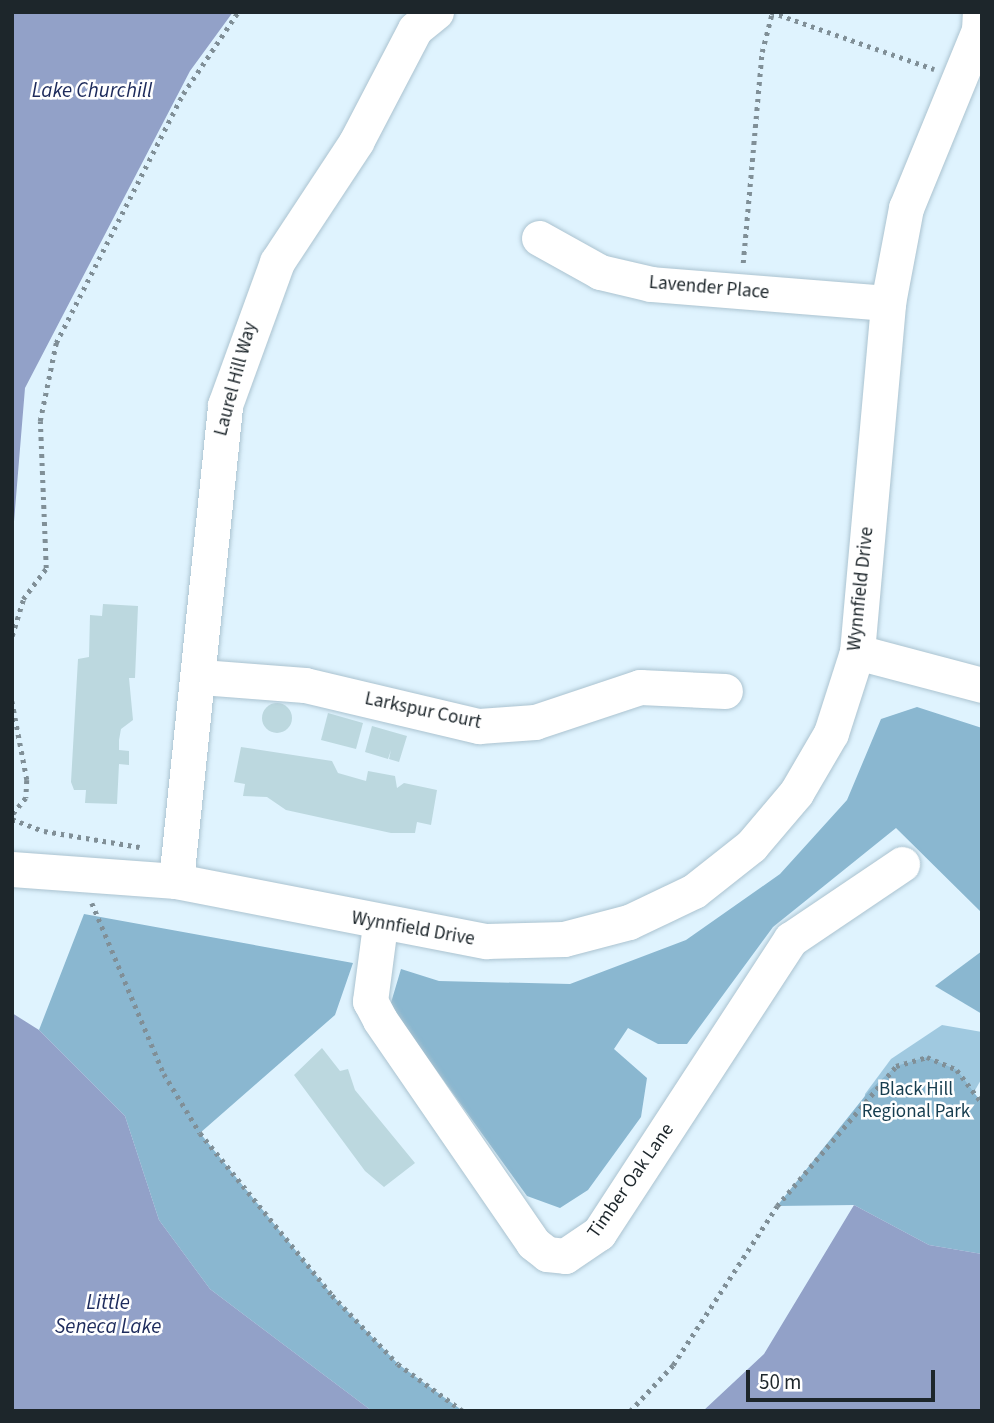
<!DOCTYPE html>
<html>
<head>
<meta charset="utf-8">
<style>
  body { margin:0 }
  #map { position:relative; width:994px; height:1423px; overflow:hidden; background:#dff3fe; font-family:"Source Sans 3",sans-serif }
  div>[style] { position:absolute }
  [style*='--x'] { left:calc(var(--x)*1px); top:calc(var(--y)*1px); width:calc(var(--w)*1px); rotate:calc(var(--a)*1deg) }
  .green>* { inset:0; background:#a0c9e0 }
  .forest>* { inset:0; background:#8ab7d0 }
  .water>* { inset:0; background:#92a1c8 }
  .building>* { inset:0; background:#bcd8df }
  .round { border-radius:50% }
  .path>* { height:4.5px; margin-top:-2.25px; transform-origin:0; background:repeating-linear-gradient(90deg,#808f97 0 3.5px,transparent 0 8.5px) }
  .roads { filter:drop-shadow(0 0 2px #abc3d0) drop-shadow(0 0 2px #abc3d0) }
  .minor>* { height:35px; margin:-17.5px; padding:0 17.5px; transform-origin:17.5px; border-radius:17.5px; background:#fff }
  span { translate:-50% -50%; white-space:nowrap; text-align:center; line-height:1.15; -webkit-text-stroke:5px #fff; paint-order:stroke }
  .street-label { font-size:19px; color:#1d262b }
  .park-label { font-size:19px; color:#163d4f }
  .water-label { font-size:21px; color:#1d2b5c; font-style:italic }
  .frame { position:absolute; inset:0; border:14px solid #1d262b; pointer-events:none }
  .scale { position:absolute; left:746px; top:1370px; width:189px; height:32px; box-sizing:border-box; border:4px solid #1d262b; border-top:0; padding-left:9px; font-size:21px; line-height:24px; white-space:nowrap; color:#1d262b; -webkit-text-stroke:5px #fff; paint-order:stroke }
</style>
</head>
<body>
<div id="map">
  <div class="green">
    <i style="clip-path:polygon(942px 1025px,982px 1032px,982px 1078px,921px 1185px,863px 1118px,865px 1094px,891px 1059px)"></i>
  </div>
  <div class="forest">
    <i style="clip-path:polygon(917px 707px,982px 728px,982px 913px,896px 828px,773px 927px,687px 1044px,658px 1044px,628px 1028px,614px 1049px,647px 1078px,641px 1117px,588px 1190px,560px 1208px,527px 1196px,390px 1006px,401px 969px,439px 981px,570px 984px,686px 940px,780px 874px,847px 800px,881px 719px)"></i>
    <i style="clip-path:polygon(84px 914px,353px 963px,335px 1015px,200px 1133px,332px 1295px,398px 1364px,463px 1411px,372px 1411px,210px 1289px,159px 1220px,125px 1116px,39px 1030px)"></i>
    <i style="clip-path:polygon(982px 951px,982px 1014px,935px 986px)"></i>
    <i style="clip-path:polygon(927px 1057px,957px 1070px,982px 1103px,982px 1254px,929px 1245px,854px 1205px,777px 1206px,869px 1091px,896px 1066px)"></i>
  </div>
  <div class="water">
    <i style="clip-path:polygon(12px 12px,233px 12px,190px 71px,25px 388px,12px 546px)"></i>
    <i style="clip-path:polygon(12px 1013px,39px 1030px,125px 1116px,159px 1220px,210px 1289px,372px 1411px,12px 1411px)"></i>
    <i style="clip-path:polygon(854px 1205px,929px 1245px,982px 1254px,982px 1411px,703px 1411px,764px 1354px)"></i>
  </div>
  <div class="building">
    <i style="clip-path:polygon(103px 604px,138px 606px,135px 678px,129px 678px,133px 720px,121px 729px,119px 740px,119px 750px,129px 751px,129px 765px,119px 764px,117px 804px,85px 803px,86px 790px,74px 790px,71px 782px,78px 659px,89px 657px,90px 615px,102px 616px)"></i>
    <i class="round" style="left:262px;top:703px;width:30px;height:30px"></i>
    <i style="clip-path:polygon(328px 713px,363px 723px,356px 749px,321px 740px)"></i>
    <i style="clip-path:polygon(372px 726px,407px 736px,399px 762px,389px 759px,391px 750px,388px 759px,365px 752px)"></i>
    <i style="clip-path:polygon(241px 747px,332px 761px,338px 773px,366px 781px,368px 771px,395px 776px,397px 788px,404px 783px,437px 790px,431px 825px,417px 822px,415px 833px,391px 833px,286px 810px,267px 797px,243px 796px,245px 784px,234px 782px)"></i>
    <i style="clip-path:polygon(322px 1048px,340px 1071px,348px 1069px,355px 1090px,415px 1163px,384px 1187px,365px 1171px,294px 1075px)"></i>
  </div>
  <div class="path">
    <i style="--x:771;--y:12;--w:173;--a:19.3"></i>
    <i style="--x:743;--y:263;--w:212;--a:-84.9"></i>
    <i style="--x:762;--y:52;--w:40;--a:-75.6"></i>
    <i style="--x:12;--y:636;--w:39;--a:-73"></i>
    <i style="--x:23;--y:599;--w:39;--a:-53"></i>
    <i style="--x:46;--y:568;--w:147;--a:-92.3"></i>
    <i style="--x:40;--y:421;--w:80;--a:-78.4"></i>
    <i style="--x:56;--y:343;--w:280;--a:-63"></i>
    <i style="--x:183;--y:94;--w:99;--a:-56.1"></i>
    <i style="--x:12;--y:701;--w:80;--a:79.2"></i>
    <i style="--x:27;--y:780;--w:18;--a:93"></i>
    <i style="--x:26;--y:798;--w:22;--a:129"></i>
    <i style="--x:12;--y:819;--w:34;--a:21"></i>
    <i style="--x:44;--y:831;--w:97;--a:9.5"></i>
    <i style="--x:92;--y:903;--w:186;--a:67.2"></i>
    <i style="--x:164;--y:1074;--w:69;--a:58.6"></i>
    <i style="--x:200;--y:1133;--w:209;--a:50.8"></i>
    <i style="--x:332;--y:1295;--w:95;--a:46.3"></i>
    <i style="--x:398;--y:1364;--w:80;--a:35.9"></i>
    <i style="--x:630;--y:1411;--w:63;--a:-46.9"></i>
    <i style="--x:673;--y:1365;--w:190;--a:-56.8"></i>
    <i style="--x:777;--y:1206;--w:184;--a:-49.6"></i>
    <i style="--x:896;--y:1066;--w:32;--a:-16"></i>
    <i style="--x:927;--y:1057;--w:33;--a:23"></i>
    <i style="--x:957;--y:1070;--w:41;--a:52.9"></i>
  </div>
  <div class="roads">
    <div class="minor">
      <i style="--x:539;--y:238;--w:70;--a:29.1"></i>
      <i style="--x:600;--y:272;--w:52;--a:13.2"></i>
      <i style="--x:651;--y:284;--w:238;--a:4.6"></i>
      <i style="--x:857;--y:652;--w:129;--a:14.8"></i>
      <i style="--x:201;--y:677;--w:104;--a:4.4"></i>
      <i style="--x:305;--y:685;--w:179;--a:13.3"></i>
      <i style="--x:479;--y:726;--w:56;--a:-4.1"></i>
      <i style="--x:535;--y:722;--w:111;--a:-18.4"></i>
      <i style="--x:640;--y:687;--w:85;--a:2.7"></i>
      <i style="--x:12;--y:869;--w:164;--a:4.2"></i>
      <i style="--x:176;--y:881;--w:316;--a:11"></i>
      <i style="--x:486;--y:941;--w:78;--a:-1.5"></i>
      <i style="--x:564;--y:939;--w:67;--a:-14.7"></i>
      <i style="--x:629;--y:922;--w:72;--a:-25.5"></i>
      <i style="--x:694;--y:891;--w:73;--a:-38.3"></i>
      <i style="--x:751;--y:846;--w:70;--a:-49.7"></i>
      <i style="--x:796;--y:793;--w:69;--a:-59.7"></i>
      <i style="--x:831;--y:733;--w:85;--a:-72.2"></i>
      <i style="--x:857;--y:652;--w:350;--a:-84.9"></i>
      <i style="--x:888;--y:303;--w:97;--a:-79.3"></i>
      <i style="--x:906;--y:208;--w:192;--a:-67.7"></i>
      <i style="--x:979;--y:30;--w:18;--a:-87"></i>
      <i style="--x:176;--y:881;--w:479;--a:-84.1"></i>
      <i style="--x:225;--y:405;--w:152;--a:-70"></i>
      <i style="--x:277;--y:262;--w:144;--a:-56.6"></i>
      <i style="--x:356;--y:142;--w:127;--a:-62.4"></i>
      <i style="--x:415;--y:29;--w:27;--a:-39"></i>
      <i style="--x:380;--y:925;--w:77;--a:97.5"></i>
      <i style="--x:370;--y:1001;--w:21;--a:62"></i>
      <i style="--x:380;--y:1020;--w:270;--a:55.5"></i>
      <i style="--x:533;--y:1243;--w:18;--a:38"></i>
      <i style="--x:547;--y:1254;--w:18;--a:6"></i>
      <i style="--x:565;--y:1256;--w:41;--a:-34.1"></i>
      <i style="--x:599;--y:1233;--w:351;--a:-56.9"></i>
      <i style="--x:791;--y:939;--w:134;--a:-34"></i>
    </div>
  </div>
  <div class="street-label">
    <span style="left:709px;top:288px;rotate:5deg">Lavender Place</span>
    <span style="left:236px;top:379px;rotate:-75deg">Laurel Hill Way</span>
    <span style="left:861px;top:589px;rotate:-84deg">Wynnfield Drive</span>
    <span style="left:423px;top:711px;rotate:12deg">Larkspur Court</span>
    <span style="left:413px;top:929px;rotate:10deg">Wynnfield Drive</span>
    <span style="left:631px;top:1181px;rotate:-55deg">Timber Oak Lane</span>
  </div>
  <div class="park-label">
    <span style="left:916px;top:1101px">Black Hill<br>Regional Park</span>
  </div>
  <div class="water-label">
    <span style="left:92px;top:90px">Lake Churchill</span>
    <span style="left:108px;top:1314px">Little<br>Seneca Lake</span>
  </div>
  <div class="frame"></div>
  <div class="scale">50 m</div>
</div>
</body>
</html>
